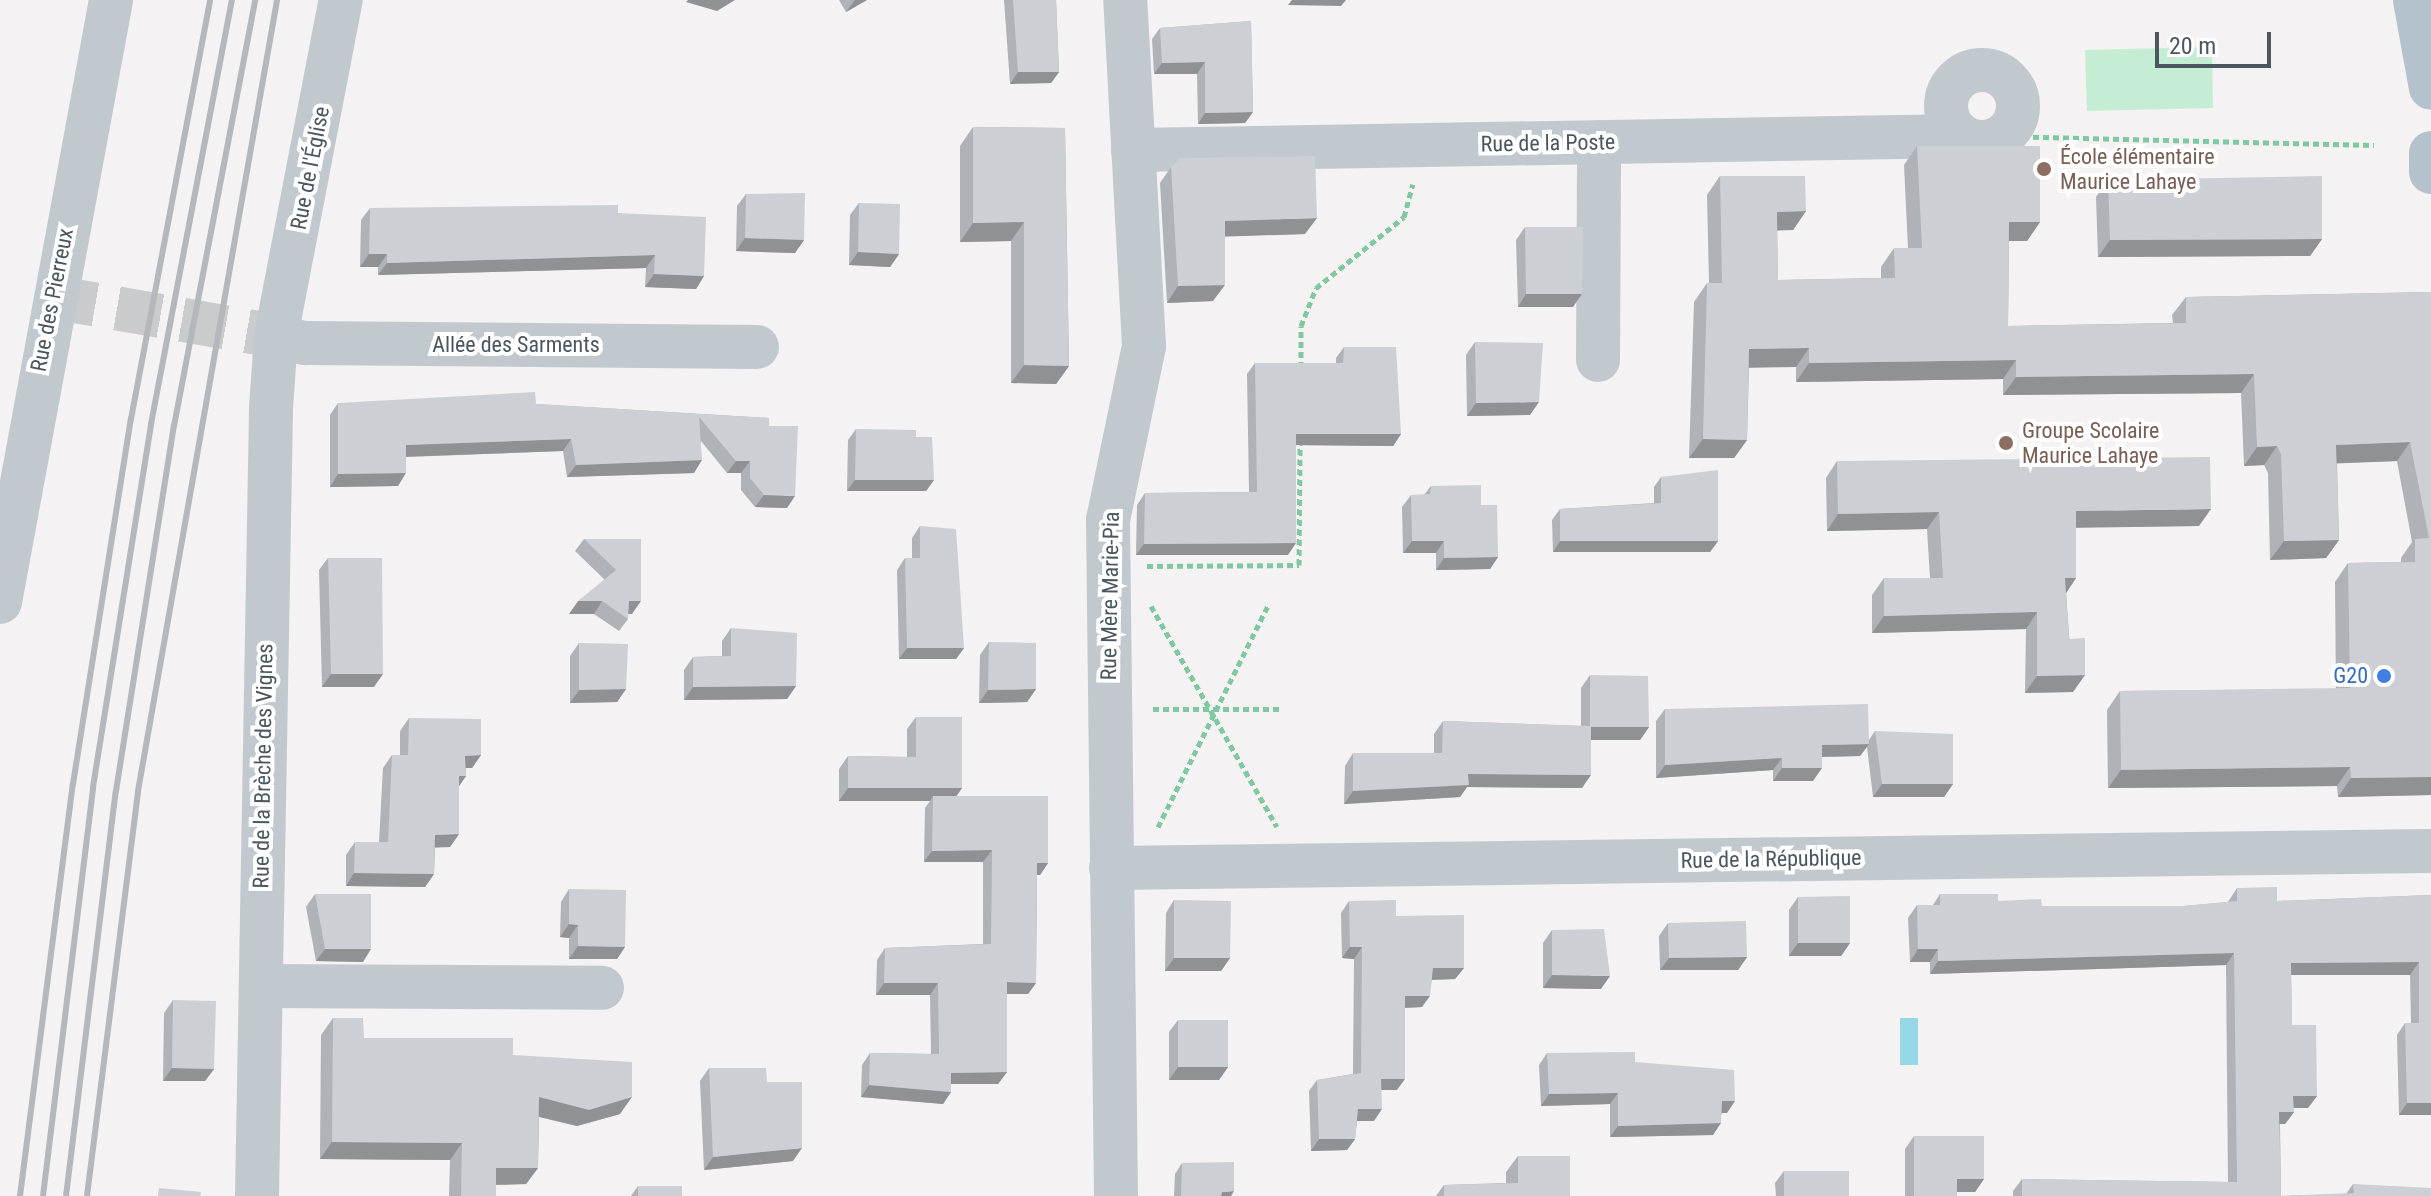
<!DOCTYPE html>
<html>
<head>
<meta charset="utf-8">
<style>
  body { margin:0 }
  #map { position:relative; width:2431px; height:1196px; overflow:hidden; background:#f4f2f2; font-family:"Roboto Condensed",sans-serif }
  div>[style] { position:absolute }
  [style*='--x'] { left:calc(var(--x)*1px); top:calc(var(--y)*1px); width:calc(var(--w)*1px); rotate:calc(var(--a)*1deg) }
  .green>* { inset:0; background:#c5edd3 }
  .water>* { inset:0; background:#96d8e6 }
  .minor-tunnel>* { height:44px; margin-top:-22px; transform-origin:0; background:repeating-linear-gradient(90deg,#cacbcd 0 44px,transparent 0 66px) }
  .path>* { height:5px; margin-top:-2.5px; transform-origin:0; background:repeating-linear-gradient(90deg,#80c8a1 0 6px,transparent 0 10px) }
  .minor>* { height:44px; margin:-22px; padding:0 22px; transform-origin:22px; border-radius:22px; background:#c1c9cf }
  .minor>.ring { margin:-22px; padding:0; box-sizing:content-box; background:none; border:44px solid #c1c9cf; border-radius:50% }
  .major>* { height:44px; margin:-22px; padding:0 22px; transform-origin:22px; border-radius:22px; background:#b4c2ce }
  .rail>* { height:6px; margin:-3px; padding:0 3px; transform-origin:3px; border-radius:3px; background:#b4b7bb }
  .wall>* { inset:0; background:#afb2b6 }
  .shaded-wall>* { inset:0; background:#8f9194 }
  .building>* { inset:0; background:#cccfd4 }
  .dots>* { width:22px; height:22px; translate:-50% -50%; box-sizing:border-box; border:4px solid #fff; border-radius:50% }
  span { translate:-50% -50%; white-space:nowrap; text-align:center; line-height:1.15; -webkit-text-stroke:8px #fff; paint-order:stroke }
  .street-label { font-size:22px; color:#4b565e }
  .education-label { font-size:22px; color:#785e54 }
  .left { translate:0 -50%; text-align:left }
  .shop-label { font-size:22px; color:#366cbe }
  .right { translate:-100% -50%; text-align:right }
  .scale { position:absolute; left:2155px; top:32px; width:116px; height:36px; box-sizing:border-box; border:4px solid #4b565e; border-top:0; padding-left:10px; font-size:24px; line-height:28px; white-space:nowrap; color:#4b565e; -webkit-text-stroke:6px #fff; paint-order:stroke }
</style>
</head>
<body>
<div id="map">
  <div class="green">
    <i style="clip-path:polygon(2212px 47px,2213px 108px,2087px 111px,2085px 50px)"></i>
  </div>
  <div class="water">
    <i style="clip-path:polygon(1900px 1018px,1918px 1018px,1918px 1065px,1900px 1065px)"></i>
  </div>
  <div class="minor-tunnel">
    <i style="--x:52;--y:297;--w:227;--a:9.9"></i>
  </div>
  <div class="path">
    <i style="--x:2003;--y:136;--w:371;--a:1.4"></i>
    <i style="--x:1301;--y:368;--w:42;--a:-90"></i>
    <i style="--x:1301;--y:326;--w:41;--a:-68.5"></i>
    <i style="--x:1316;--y:288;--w:113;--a:-38.9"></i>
    <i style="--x:1404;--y:217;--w:34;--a:-75"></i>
    <i style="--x:1147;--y:566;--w:152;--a:-0.4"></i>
    <i style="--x:1299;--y:565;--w:127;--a:-89.5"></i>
    <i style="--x:1151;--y:606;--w:254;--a:60.3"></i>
    <i style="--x:1153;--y:709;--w:126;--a:0"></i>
    <i style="--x:1158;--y:827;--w:250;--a:-63.6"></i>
  </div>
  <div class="minor">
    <i class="ring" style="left:1946px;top:70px;width:28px;height:28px"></i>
    <i style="--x:1133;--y:150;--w:829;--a:-0.97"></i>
    <i style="--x:276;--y:336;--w:30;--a:14"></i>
    <i style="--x:305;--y:343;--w:452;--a:0.5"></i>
    <i style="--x:1598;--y:360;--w:218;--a:-89.7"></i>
    <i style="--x:0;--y:602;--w:612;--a:-79.55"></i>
    <i style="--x:1111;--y:868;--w:1320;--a:-0.74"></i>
    <i style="--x:262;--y:986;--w:340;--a:0.3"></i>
    <i style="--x:257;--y:1196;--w:788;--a:-88.98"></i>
    <i style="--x:271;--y:408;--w:72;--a:-86"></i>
    <i style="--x:276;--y:336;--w:342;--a:-79.1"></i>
    <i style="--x:1116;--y:1196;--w:676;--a:-90.68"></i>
    <i style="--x:1108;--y:520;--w:178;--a:-78.3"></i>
    <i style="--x:1144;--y:346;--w:347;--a:-93.1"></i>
  </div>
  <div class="major">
    <i style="--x:2415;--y:0;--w:89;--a:79.7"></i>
    <i style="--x:2431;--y:153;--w:19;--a:90"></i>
  </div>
  <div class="rail">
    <i style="--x:20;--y:1196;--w:415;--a:-82.7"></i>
    <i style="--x:73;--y:784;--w:370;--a:-81"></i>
    <i style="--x:131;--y:419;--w:426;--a:-79.3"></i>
    <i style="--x:43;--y:1196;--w:412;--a:-83"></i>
    <i style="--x:93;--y:787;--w:368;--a:-80.9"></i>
    <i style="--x:151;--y:424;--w:432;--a:-79.2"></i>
    <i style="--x:66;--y:1196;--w:408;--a:-83"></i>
    <i style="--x:116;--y:791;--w:370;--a:-81"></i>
    <i style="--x:174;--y:426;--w:434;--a:-79.2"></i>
    <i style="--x:87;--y:1196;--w:408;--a:-82.8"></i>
    <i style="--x:138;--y:791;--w:803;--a:-80.03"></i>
  </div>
  <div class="wall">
    <i style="clip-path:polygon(839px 0,867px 0,846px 12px)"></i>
    <i style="clip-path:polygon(1004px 0,1056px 0,1059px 72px,1051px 83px,1010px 84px)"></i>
    <i style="clip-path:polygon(1251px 21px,1253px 112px,1245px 123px,1198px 124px,1197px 74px,1154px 74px,1152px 39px,1160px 28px)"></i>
    <i style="clip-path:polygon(973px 127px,1065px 128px,1069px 366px,1056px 384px,1011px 383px,1011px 241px,960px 242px,960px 146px)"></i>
    <i style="clip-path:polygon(1917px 146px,2040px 222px,2027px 241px,2009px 241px,2008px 326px,2173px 323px,2172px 315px,2186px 297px,2431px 292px,2431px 795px,2338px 797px,2337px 786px,2108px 788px,2107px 710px,2120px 691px,2336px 689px,2335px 582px,2348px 563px,2401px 562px,2401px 558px,2412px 542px,2397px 461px,2337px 463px,2339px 540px,2326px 558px,2270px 560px,2268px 473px,2264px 465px,2244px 466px,2241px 393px,2003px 395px,2003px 379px,1796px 382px,1796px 367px,1749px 367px,1747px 440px,1734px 458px,1689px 458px,1694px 302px,1707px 283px,1709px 283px,1707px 195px,1720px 176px,1806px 211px,1793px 230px,1777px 230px,1778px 280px,1881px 278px,1881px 267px,1894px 248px,1908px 248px,1904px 165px)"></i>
    <i style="clip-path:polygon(1171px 167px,1305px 234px,1225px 236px,1213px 301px,1167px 303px,1160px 183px)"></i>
    <i style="clip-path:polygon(2108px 180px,2322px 239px,2310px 256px,2098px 257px,2096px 197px)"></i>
    <i style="clip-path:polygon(746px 194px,804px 240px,795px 253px,736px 251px,737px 206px)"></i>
    <i style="clip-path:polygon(859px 203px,899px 254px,890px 267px,849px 265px,850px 215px)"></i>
    <i style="clip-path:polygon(370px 208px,618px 213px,704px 276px,696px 289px,645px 287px,646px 268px,378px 275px,378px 267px,360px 267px,361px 220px)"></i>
    <i style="clip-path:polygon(1525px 227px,1573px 307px,1518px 307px,1516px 240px)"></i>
    <i style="clip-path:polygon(1475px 342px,1530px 415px,1467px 416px,1466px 355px)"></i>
    <i style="clip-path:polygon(1344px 347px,1401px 434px,1393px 446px,1296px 445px,1288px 555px,1136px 555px,1137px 505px,1145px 493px,1249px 492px,1247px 374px,1255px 363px,1336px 363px,1336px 358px)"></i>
    <i style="clip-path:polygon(338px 403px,536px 404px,769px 418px,769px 426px,787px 508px,755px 507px,741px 490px,741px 473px,727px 473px,701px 441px,694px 473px,567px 477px,563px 451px,406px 457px,398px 486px,330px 487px,330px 415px)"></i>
    <i style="clip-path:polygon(856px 429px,934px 480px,926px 491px,847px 491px,848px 440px)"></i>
    <i style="clip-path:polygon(1837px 461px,2199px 526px,2076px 527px,2076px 578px,2066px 592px,2073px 692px,2025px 693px,2026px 629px,1872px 633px,1872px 595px,1884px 578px,1930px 578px,1927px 529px,1827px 531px,1826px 478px)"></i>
    <i style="clip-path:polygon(1661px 477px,1718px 541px,1710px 552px,1553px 552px,1552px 520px,1560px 509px,1654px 503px,1654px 487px)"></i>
    <i style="clip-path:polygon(1431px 486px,1481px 505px,1498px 557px,1490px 569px,1436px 570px,1436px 553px,1403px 553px,1402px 507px,1411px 495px,1424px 495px)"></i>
    <i style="clip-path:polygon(920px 526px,964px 648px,956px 659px,899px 659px,897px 570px,905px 558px,912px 558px,912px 538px)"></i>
    <i style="clip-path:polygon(584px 539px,641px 539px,632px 614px,628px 614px,628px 619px,619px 631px,594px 614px,569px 614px,605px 580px,575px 551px)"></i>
    <i style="clip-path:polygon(328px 558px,374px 687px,322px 687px,319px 570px)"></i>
    <i style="clip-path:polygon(731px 628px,796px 686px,787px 699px,684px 700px,684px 670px,693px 657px,722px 656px,722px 641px)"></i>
    <i style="clip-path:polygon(989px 642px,1036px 689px,1027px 702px,979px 703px,980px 655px)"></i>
    <i style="clip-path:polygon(579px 643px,626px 689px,617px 702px,570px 703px,570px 656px)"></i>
    <i style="clip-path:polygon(1590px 675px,1649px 727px,1640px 740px,1591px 740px,1582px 788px,1467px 787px,1460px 797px,1344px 804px,1345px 766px,1353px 753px,1434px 753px,1434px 734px,1443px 721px,1581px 726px,1581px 688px)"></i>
    <i style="clip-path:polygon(1665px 709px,1869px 740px,1875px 731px,1953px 784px,1944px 797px,1873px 797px,1867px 747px,1860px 756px,1822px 757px,1813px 781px,1773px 781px,1773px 770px,1656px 778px,1656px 721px)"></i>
    <i style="clip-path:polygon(916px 717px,962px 788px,956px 796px,1048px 863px,1040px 875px,1037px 875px,1036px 983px,1028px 994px,1007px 994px,1007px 1072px,998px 1084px,951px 1084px,951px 1092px,943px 1104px,861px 1097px,862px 1065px,870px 1053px,931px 1054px,930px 995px,876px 995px,877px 960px,885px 948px,983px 944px,983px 862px,924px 862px,925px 808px,930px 801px,839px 801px,839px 769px,848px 756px,907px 757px,907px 729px)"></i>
    <i style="clip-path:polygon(409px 718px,481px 755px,472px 768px,466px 768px,466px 776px,459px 786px,459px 834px,450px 847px,435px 847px,434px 874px,425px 887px,346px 886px,346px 855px,355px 842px,379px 842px,383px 768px,392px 755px,400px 755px,400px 731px)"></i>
    <i style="clip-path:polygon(2237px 888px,2277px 901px,2431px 895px,2431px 1115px,2399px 1115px,2397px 1035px,2405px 1023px,2411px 1023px,2410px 975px,2291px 975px,2292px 1025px,2317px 1096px,2308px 1108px,2293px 1108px,2294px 1112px,2285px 1124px,2280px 1124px,2281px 1196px,2346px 1194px,2353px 1184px,2431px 1196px,2013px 1196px,2013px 1191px,2022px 1179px,2228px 1182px,2226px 965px,1930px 974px,1930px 962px,1910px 962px,1908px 918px,1917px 905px,1933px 905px,1940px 894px,2042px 906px,2184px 906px,2228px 902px)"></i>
    <i style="clip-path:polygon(569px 889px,625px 947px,617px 959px,569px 959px,569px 938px,560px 937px,561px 902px)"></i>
    <i style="clip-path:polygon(315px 894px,363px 962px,316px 961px,306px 907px)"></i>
    <i style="clip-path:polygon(1798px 897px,1850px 943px,1841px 956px,1789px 956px,1789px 910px)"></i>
    <i style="clip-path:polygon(1174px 900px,1230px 958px,1221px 971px,1165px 971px,1166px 913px)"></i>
    <i style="clip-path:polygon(1349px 901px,1396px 916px,1464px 968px,1455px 979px,1432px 980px,1422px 1007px,1405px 1008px,1397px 1090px,1381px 1090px,1374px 1121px,1357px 1121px,1355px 1139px,1347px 1150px,1311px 1151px,1309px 1091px,1317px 1080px,1353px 1074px,1354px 959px,1342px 958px,1341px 913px)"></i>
    <i style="clip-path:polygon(1668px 923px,1747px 957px,1738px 970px,1660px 970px,1659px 936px)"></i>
    <i style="clip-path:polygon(1552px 930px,1601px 989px,1543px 988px,1543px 943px)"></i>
    <i style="clip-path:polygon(173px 1000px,214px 1069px,205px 1081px,163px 1081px,164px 1013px)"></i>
    <i style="clip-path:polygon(333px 1018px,364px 1038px,513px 1055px,620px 1114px,577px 1126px,539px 1117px,538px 1168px,526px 1184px,496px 1185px,496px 1196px,449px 1196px,450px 1160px,320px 1159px,321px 1035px)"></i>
    <i style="clip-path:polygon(1178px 1020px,1228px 1067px,1219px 1080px,1169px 1080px,1169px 1032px)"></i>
    <i style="clip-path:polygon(1547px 1053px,1635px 1062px,1727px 1113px,1722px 1113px,1713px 1135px,1610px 1137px,1610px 1104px,1541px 1106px,1539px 1065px)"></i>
    <i style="clip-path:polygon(709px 1068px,767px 1082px,793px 1161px,704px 1170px,700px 1081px)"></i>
    <i style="clip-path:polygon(1914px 1136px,1984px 1179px,1975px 1192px,1957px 1192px,1957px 1196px,1905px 1196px,1905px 1149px)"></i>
    <i style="clip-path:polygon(1518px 1156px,1570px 1196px,1436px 1196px,1444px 1185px,1506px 1183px,1506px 1172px)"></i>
    <i style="clip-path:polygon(1182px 1163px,1231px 1196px,1174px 1196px,1175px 1174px)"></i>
    <i style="clip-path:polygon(1784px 1171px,1849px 1196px,1776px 1196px,1775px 1183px)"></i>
    <i style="clip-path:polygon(638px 1186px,682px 1196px,631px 1196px)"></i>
  </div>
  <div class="shaded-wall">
    <i style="clip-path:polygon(688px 0,735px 0,717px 11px,686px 2px)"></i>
    <i style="clip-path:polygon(855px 0,867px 0,846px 12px)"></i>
    <i style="clip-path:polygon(1292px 0,1346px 0,1341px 6px,1288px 5px)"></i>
    <i style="clip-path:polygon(1205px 62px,1197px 74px,1154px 74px,1162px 63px)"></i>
    <i style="clip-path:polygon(1018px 72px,1059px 72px,1051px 83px,1010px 84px)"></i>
    <i style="clip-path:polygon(1253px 112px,1245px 123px,1198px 124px,1205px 113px)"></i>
    <i style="clip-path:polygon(1806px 211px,1793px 230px,1764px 231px,1777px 212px)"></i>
    <i style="clip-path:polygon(1317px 218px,1305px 234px,1214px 237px,1225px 221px)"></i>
    <i style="clip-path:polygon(1024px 222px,1011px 241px,960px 242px,973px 223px)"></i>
    <i style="clip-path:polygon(2009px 222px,2040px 222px,2027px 241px,1996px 241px)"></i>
    <i style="clip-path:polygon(745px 238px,804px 240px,795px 253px,736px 251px)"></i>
    <i style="clip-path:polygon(2322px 239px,2310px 256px,2098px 257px,2110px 240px)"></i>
    <i style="clip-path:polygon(858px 252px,899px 254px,890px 267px,849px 265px)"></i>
    <i style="clip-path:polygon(369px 254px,387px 254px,378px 267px,360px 267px)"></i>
    <i style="clip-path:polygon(655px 255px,646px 268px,378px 275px,387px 263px)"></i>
    <i style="clip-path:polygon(654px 274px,704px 276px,696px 289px,645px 287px)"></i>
    <i style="clip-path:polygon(1225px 285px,1213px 301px,1167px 303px,1178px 286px)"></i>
    <i style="clip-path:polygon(1526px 294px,1582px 294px,1573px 307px,1518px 307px)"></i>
    <i style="clip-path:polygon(1809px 348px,1796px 367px,1736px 368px,1749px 349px)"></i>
    <i style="clip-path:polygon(2016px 360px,2003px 379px,1796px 382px,1809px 363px)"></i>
    <i style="clip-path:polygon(1024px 365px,1069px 366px,1056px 384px,1011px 383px)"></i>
    <i style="clip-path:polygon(2254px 374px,2241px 393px,2003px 395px,2016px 377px)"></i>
    <i style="clip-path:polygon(1539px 402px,1530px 415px,1467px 416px,1476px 403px)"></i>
    <i style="clip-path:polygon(1296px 434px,1401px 434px,1393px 446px,1288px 445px)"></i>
    <i style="clip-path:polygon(571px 439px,563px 451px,397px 457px,406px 445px)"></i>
    <i style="clip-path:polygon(1703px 439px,1747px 440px,1734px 458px,1689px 458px)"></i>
    <i style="clip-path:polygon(2410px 442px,2397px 461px,2323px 464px,2336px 445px)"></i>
    <i style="clip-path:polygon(2277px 446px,2264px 465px,2244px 466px,2257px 447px)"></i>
    <i style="clip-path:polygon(702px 460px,694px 473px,567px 477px,576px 465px)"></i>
    <i style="clip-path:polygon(736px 461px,750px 461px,741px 473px,727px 473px)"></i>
    <i style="clip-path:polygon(406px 473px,398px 486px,330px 487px,338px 474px)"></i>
    <i style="clip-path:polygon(855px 480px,934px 480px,926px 491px,847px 491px)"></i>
    <i style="clip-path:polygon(764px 495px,795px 496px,787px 508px,755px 507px)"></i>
    <i style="clip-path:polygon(2211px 509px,2199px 526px,2064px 528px,2076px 511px)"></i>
    <i style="clip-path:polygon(1939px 512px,1927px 529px,1827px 531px,1838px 514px)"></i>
    <i style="clip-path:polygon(2339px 540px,2326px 558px,2270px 560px,2284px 541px)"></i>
    <i style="clip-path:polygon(1412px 541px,1444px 541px,1436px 553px,1403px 553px)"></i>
    <i style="clip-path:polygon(1560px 541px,1718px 541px,1710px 552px,1553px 552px)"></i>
    <i style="clip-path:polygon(1296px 543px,1288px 555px,1136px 555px,1144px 544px)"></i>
    <i style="clip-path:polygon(1498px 557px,1490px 569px,1436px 570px,1444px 558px)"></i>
    <i style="clip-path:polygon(2065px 578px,2076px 578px,2065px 595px)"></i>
    <i style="clip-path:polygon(578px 601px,602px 601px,594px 614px,569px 614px)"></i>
    <i style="clip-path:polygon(629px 601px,641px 601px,632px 614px,620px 614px)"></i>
    <i style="clip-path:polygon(2037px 612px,2026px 629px,1872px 633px,1884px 616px)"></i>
    <i style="clip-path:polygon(907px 648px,964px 648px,956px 659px,899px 659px)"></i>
    <i style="clip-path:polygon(331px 674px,383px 674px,374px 687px,322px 687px)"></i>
    <i style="clip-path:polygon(2085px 675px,2073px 692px,2025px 693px,2037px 676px)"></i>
    <i style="clip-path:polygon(796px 686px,787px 699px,684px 700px,693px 687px)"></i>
    <i style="clip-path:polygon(626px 689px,617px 702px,570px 703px,579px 690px)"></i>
    <i style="clip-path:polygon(1036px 689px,1027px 702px,979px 703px,988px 690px)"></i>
    <i style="clip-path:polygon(1591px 727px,1649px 727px,1640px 740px,1582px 740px)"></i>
    <i style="clip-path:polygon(1869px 744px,1860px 756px,1814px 757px,1822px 745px)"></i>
    <i style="clip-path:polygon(481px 755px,472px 768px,456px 768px,465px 756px)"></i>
    <i style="clip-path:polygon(1782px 758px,1773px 770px,1656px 778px,1665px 765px)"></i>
    <i style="clip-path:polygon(2350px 767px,2337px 786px,2108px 788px,2121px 770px)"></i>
    <i style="clip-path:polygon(1782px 768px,1822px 768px,1813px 781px,1773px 781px)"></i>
    <i style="clip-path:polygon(1468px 774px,1591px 775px,1582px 788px,1467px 787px,1460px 797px,1344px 804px,1353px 791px)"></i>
    <i style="clip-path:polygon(459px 776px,466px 776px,457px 789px)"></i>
    <i style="clip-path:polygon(2431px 777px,2431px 795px,2338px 797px,2351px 778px)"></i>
    <i style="clip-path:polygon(1882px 784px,1953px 784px,1944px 797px,1873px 797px)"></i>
    <i style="clip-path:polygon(848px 788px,962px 788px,953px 801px,933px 796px,930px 801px,839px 801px)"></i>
    <i style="clip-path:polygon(459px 834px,450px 847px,426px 848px,435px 835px)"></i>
    <i style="clip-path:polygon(992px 850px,983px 862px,924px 862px,932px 851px)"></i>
    <i style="clip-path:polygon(1037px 863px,1048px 863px,1040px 875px,1029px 875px)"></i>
    <i style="clip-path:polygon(354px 873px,434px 874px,425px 887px,346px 886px)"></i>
    <i style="clip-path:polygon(569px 924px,578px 925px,569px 938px,560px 937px)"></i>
    <i style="clip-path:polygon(1798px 943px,1850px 943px,1841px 956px,1789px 956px)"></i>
    <i style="clip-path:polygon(578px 946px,625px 947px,617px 959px,569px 959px)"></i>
    <i style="clip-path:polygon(1350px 947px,1362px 947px,1354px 959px,1342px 958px)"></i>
    <i style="clip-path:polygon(325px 949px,371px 949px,363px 962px,316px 961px)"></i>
    <i style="clip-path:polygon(1918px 949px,1938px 949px,1930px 962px,1910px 962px)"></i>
    <i style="clip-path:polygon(2234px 953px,2226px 965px,1930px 974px,1938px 961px)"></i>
    <i style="clip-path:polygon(1747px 957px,1738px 970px,1660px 970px,1669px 958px)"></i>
    <i style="clip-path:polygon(1174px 958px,1230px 958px,1221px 971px,1165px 971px)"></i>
    <i style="clip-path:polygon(2419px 962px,2410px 975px,2283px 975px,2291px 963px)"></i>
    <i style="clip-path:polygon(1433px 968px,1464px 968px,1455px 979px,1425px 980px)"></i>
    <i style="clip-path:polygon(1552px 975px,1610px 976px,1601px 989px,1543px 988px)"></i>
    <i style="clip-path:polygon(1007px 982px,1036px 983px,1028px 994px,999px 994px)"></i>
    <i style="clip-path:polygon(884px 983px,938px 983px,930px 995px,876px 995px)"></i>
    <i style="clip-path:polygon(1405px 996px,1430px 996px,1422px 1007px,1397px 1008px)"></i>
    <i style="clip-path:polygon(1178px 1067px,1228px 1067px,1219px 1080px,1169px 1080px)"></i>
    <i style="clip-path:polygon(172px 1068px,214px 1069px,205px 1081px,163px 1081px)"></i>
    <i style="clip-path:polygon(1007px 1072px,998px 1084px,943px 1084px,951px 1073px)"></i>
    <i style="clip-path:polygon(1381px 1079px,1405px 1079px,1397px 1090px,1373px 1090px)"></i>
    <i style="clip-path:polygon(869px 1085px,951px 1092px,943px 1104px,861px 1097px)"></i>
    <i style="clip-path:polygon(1618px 1093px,1610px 1104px,1541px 1106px,1549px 1094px)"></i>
    <i style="clip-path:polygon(2293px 1096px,2317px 1096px,2308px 1108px,2284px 1108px)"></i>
    <i style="clip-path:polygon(539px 1097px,632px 1097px,620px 1114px,577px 1126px,528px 1114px)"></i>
    <i style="clip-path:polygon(1722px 1101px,1735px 1101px,1727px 1113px,1713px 1113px)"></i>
    <i style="clip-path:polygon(2407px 1103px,2431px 1103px,2431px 1115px,2399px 1115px)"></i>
    <i style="clip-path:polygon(1358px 1109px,1382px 1109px,1374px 1121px,1350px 1121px)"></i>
    <i style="clip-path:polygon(2279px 1112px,2294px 1112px,2285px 1124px,2271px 1124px)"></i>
    <i style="clip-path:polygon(1721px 1123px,1713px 1135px,1610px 1137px,1618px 1126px)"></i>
    <i style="clip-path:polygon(1319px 1139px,1355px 1139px,1347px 1150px,1311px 1151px)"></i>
    <i style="clip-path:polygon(332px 1142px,462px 1143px,450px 1160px,320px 1159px)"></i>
    <i style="clip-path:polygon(802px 1148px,793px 1161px,704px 1170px,713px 1157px)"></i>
    <i style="clip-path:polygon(496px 1168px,538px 1168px,526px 1184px,484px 1185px)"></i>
    <i style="clip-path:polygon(1957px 1179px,1984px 1179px,1975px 1192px,1948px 1192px)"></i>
    <i style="clip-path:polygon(1234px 1191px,1231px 1196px,1219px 1196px,1222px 1192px)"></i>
  </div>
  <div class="building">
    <i style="clip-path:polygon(1013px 0,1056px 0,1059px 72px,1018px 72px)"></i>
    <i style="clip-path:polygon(1251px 21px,1253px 112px,1205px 113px,1205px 62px,1162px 63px,1160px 28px)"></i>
    <i style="clip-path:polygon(973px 127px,1065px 128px,1069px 366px,1024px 365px,1024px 222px,973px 223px)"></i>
    <i style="clip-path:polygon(1917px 146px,2040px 146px,2040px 222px,2009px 222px,2008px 326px,2186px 323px,2186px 297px,2431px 292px,2431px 777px,2351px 778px,2350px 767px,2121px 770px,2120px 691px,2350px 688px,2348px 563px,2415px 562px,2415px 539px,2429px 538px,2410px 442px,2336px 445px,2339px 540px,2284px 541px,2281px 454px,2277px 446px,2257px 447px,2254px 374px,2016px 377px,2016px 360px,1809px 363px,1809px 348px,1749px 349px,1747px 440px,1703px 439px,1707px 283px,1722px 283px,1720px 176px,1805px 176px,1806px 211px,1777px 212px,1778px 280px,1895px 278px,1894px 248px,1922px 248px)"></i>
    <i style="clip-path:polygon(1315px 156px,1317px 218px,1225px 221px,1225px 285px,1178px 286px,1171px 167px,1180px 158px)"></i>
    <i style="clip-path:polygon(2322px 176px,2322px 239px,2110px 240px,2108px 180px)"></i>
    <i style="clip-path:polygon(805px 193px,804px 240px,745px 238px,746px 194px)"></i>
    <i style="clip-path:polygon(859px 203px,900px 204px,899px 254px,858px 252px)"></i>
    <i style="clip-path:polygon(618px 205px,618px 213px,706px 217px,704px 276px,654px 274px,655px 255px,387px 263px,387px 254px,369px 254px,370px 208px)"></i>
    <i style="clip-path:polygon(1525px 227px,1583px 227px,1582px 294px,1526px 294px)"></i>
    <i style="clip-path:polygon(1475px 342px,1543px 343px,1539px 402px,1476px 403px)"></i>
    <i style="clip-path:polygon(1344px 347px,1396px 347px,1401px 434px,1296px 434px,1296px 543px,1144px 544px,1145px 493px,1257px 492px,1255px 363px,1343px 363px)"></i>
    <i style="clip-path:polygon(535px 392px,536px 404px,769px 418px,769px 426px,798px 426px,795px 496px,764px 495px,750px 478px,750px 461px,736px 461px,699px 417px,702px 460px,576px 465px,571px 439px,406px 445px,406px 473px,338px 474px,338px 403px)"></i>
    <i style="clip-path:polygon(856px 429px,916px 430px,916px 437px,932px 437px,934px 480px,855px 480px)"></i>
    <i style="clip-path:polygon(2210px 457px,2211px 509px,2076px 511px,2076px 578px,2065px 578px,2069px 639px,2085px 638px,2085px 675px,2037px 676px,2037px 612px,1884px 616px,1884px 578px,1943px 578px,1939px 512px,1838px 514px,1837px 461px)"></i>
    <i style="clip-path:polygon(1718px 470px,1718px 541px,1560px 541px,1560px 509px,1661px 503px,1661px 477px)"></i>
    <i style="clip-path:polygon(1481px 485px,1481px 505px,1497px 505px,1498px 557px,1444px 558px,1444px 541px,1412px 541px,1411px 495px,1430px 494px,1431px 486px)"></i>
    <i style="clip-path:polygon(920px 526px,956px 529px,964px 648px,907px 648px,905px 558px,920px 558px)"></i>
    <i style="clip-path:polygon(584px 539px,641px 539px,641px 601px,629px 601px,628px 619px,602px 601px,578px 601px,616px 570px)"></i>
    <i style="clip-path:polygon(328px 558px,382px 558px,383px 674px,331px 674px)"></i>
    <i style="clip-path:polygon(731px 628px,797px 633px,796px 686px,693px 687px,693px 657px,731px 656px)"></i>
    <i style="clip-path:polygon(989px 642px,1036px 643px,1036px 689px,988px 690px)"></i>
    <i style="clip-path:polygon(579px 643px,628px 644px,626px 689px,579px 690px)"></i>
    <i style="clip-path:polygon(1590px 675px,1648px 676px,1649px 727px,1591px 727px,1591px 775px,1468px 774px,1469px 785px,1353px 791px,1353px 753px,1442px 753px,1443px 721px,1590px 726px)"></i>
    <i style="clip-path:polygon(1868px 704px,1869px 744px,1822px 745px,1822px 768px,1782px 768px,1782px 758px,1665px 765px,1665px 709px)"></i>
    <i style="clip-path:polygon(916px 717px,962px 717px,962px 788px,848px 788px,848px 756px,916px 757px)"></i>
    <i style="clip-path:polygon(409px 718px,481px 719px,481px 755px,465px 756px,466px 776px,459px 776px,459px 834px,435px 835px,434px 874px,354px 873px,355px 842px,388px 842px,392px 755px,408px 755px)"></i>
    <i style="clip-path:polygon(1875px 731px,1953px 734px,1953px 784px,1882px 784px)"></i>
    <i style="clip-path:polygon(933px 796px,1048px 796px,1048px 863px,1037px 863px,1036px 983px,1007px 982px,1007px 1072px,951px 1073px,951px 1092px,869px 1085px,870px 1053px,939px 1054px,938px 983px,884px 983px,885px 948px,991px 944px,992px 850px,932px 851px)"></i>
    <i style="clip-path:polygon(2277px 887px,2277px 901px,2431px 895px,2431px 1103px,2407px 1103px,2405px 1023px,2419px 1023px,2419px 962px,2291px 963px,2292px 1025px,2316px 1025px,2317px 1096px,2293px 1096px,2294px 1112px,2279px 1112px,2281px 1196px,2354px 1193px,2353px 1184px,2431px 1188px,2431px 1196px,2022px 1196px,2022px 1179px,2237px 1182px,2234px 953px,1938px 961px,1938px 949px,1918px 949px,1917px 905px,1940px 905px,1940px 894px,1998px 894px,1998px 901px,2041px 899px,2042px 906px,2184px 906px,2237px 901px,2237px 888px)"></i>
    <i style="clip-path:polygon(569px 889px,626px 890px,625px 947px,578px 946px,578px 925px,569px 924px)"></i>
    <i style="clip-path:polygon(315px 894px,371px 894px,371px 949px,325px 949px)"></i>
    <i style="clip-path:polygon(1850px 896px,1850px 943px,1798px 943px,1798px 897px)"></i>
    <i style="clip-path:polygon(1174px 900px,1231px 901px,1230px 958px,1174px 958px)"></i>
    <i style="clip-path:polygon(1396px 900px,1396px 916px,1464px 915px,1464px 968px,1433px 968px,1430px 996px,1405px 996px,1405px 1079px,1381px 1079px,1382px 1109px,1358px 1109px,1355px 1139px,1319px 1139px,1317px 1080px,1361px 1073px,1362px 947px,1350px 947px,1349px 901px)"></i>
    <i style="clip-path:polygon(1746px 921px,1747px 957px,1669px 958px,1668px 923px)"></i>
    <i style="clip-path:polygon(1604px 929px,1610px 976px,1552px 975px,1552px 930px)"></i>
    <i style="clip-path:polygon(173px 1000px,216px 1001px,214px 1069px,172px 1068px)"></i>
    <i style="clip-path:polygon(333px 1018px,363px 1018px,364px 1038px,513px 1038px,513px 1055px,632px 1062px,632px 1097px,589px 1110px,539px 1097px,538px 1168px,496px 1168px,496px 1196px,461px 1196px,462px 1143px,332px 1142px)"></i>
    <i style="clip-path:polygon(1178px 1020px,1228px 1020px,1228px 1067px,1178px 1067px)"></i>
    <i style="clip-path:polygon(1635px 1052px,1635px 1062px,1734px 1070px,1735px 1101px,1722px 1101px,1721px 1123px,1618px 1126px,1618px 1093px,1549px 1094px,1547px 1053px)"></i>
    <i style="clip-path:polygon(709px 1068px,766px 1068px,767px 1082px,802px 1082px,802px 1148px,713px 1157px)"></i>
    <i style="clip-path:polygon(1914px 1136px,1984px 1136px,1984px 1179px,1957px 1179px,1957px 1196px,1914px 1196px)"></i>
    <i style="clip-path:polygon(1518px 1156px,1570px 1156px,1570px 1196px,1444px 1196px,1444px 1185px,1518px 1183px)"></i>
    <i style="clip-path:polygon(1234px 1162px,1234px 1191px,1222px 1192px,1221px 1196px,1181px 1196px,1182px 1163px)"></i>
    <i style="clip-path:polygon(1784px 1171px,1849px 1171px,1849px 1196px,1784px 1196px)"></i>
    <i style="clip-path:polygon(638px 1186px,682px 1186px,682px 1196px,638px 1196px)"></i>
    <i style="clip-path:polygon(159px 1188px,201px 1192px,200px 1196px,158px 1196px)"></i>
  </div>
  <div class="dots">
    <i style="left:2044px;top:169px;background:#8d6e63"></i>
    <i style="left:2006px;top:443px;background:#8d6e63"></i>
    <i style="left:2384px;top:676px;background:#3f7fe0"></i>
  </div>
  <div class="street-label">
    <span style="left:1548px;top:143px;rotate:-1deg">Rue de la Poste</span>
    <span style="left:310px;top:168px;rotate:-79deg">Rue de l'Église</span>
    <span style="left:52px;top:300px;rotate:-79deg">Rue des Pierreux</span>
    <span style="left:516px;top:345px">Allée des Sarments</span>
    <span style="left:1110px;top:596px;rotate:-89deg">Rue Mère Marie-Pia</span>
    <span style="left:263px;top:766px;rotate:-89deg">Rue de la Brèche des Vignes</span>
    <span style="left:1771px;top:859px;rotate:-1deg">Rue de la République</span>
  </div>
  <div class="education-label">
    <span class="left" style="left:2060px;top:169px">École élémentaire<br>Maurice Lahaye</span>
    <span class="left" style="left:2022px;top:443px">Groupe Scolaire<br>Maurice Lahaye</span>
  </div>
  <div class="shop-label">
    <span class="right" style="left:2368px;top:676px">G20</span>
  </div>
  <div class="scale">20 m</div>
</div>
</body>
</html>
